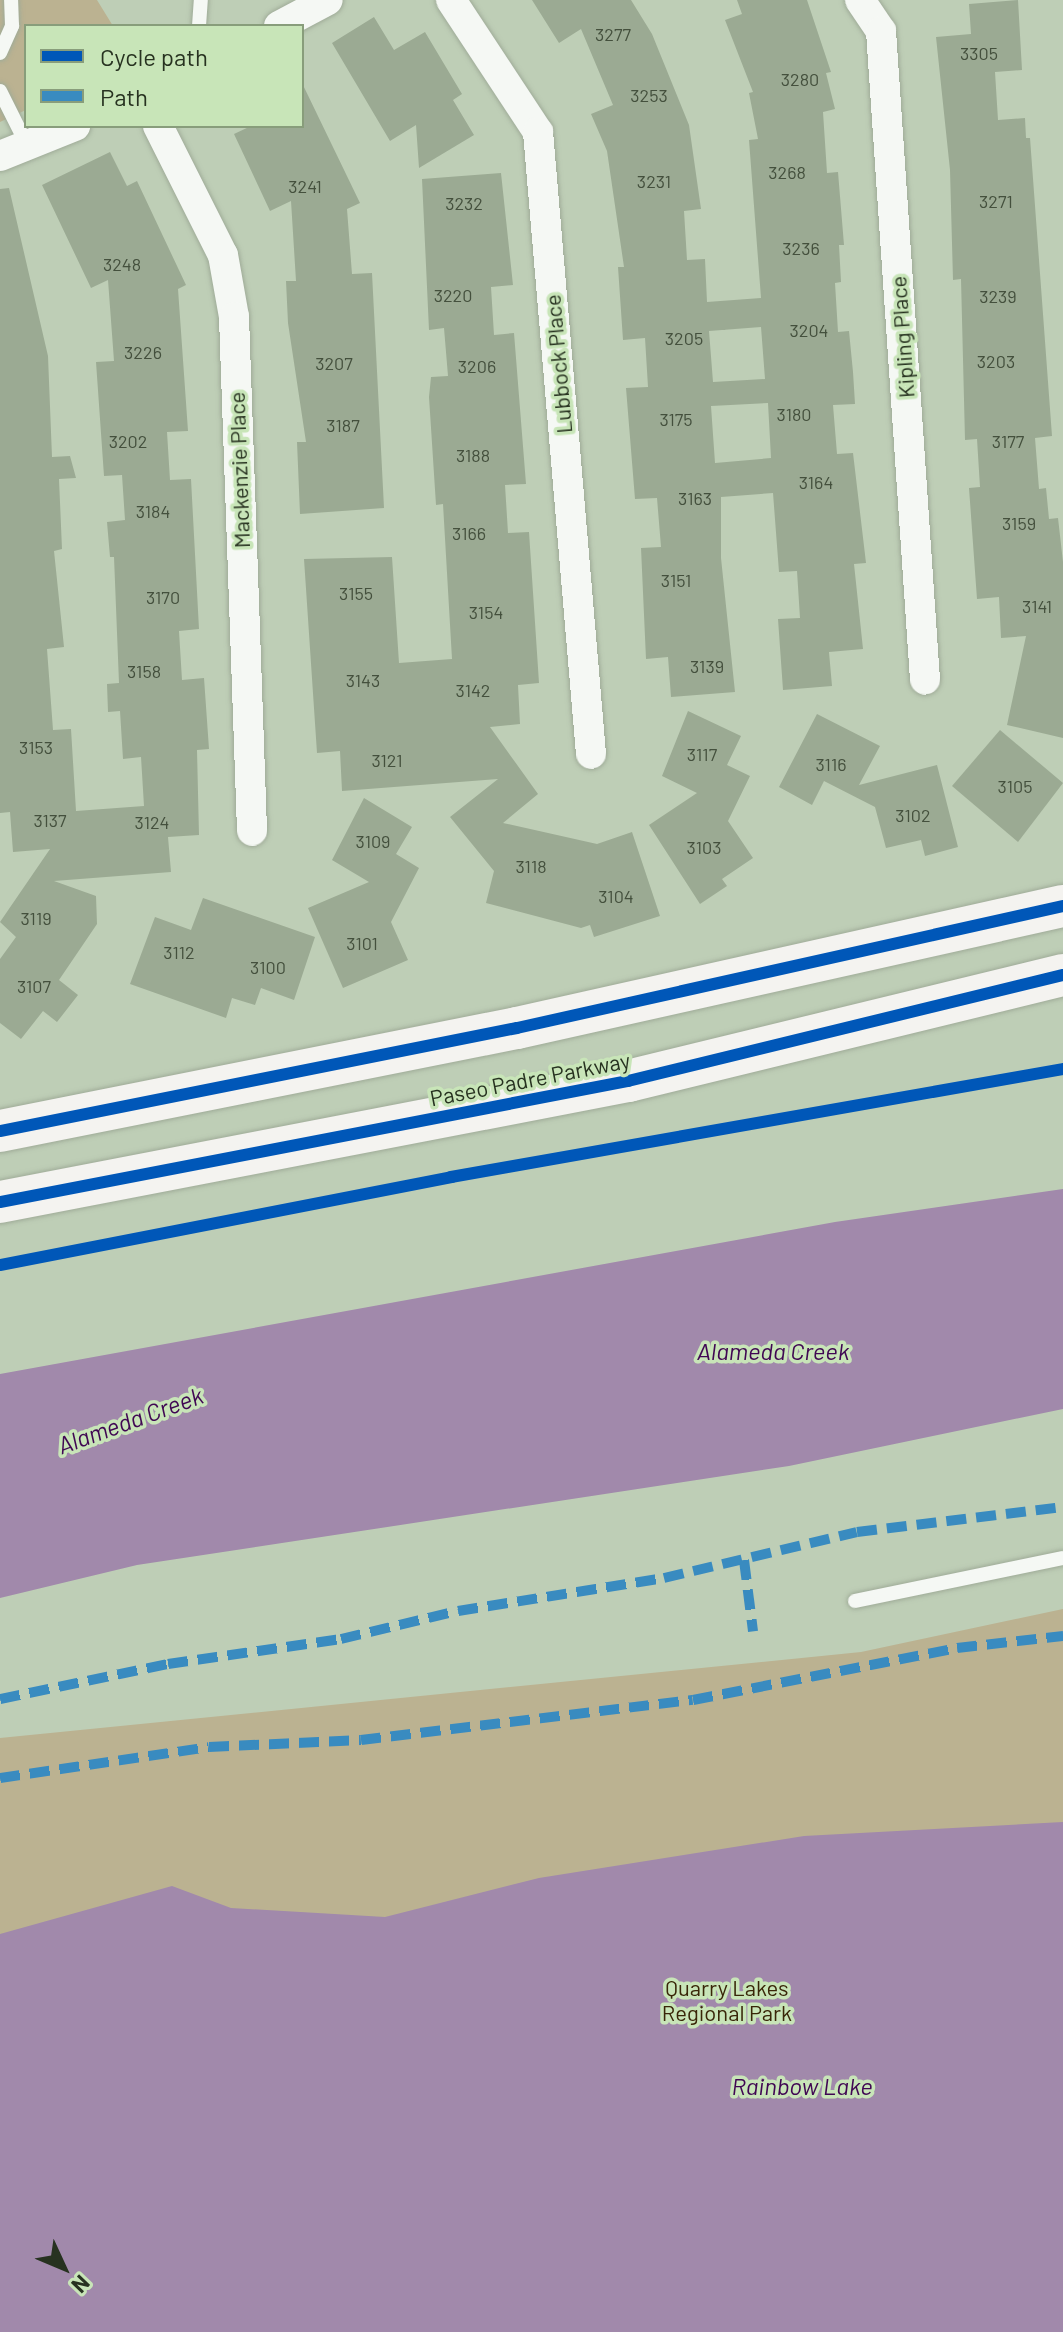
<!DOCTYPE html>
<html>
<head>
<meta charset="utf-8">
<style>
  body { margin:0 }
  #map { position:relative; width:1063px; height:2332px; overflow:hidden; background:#beceb6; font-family:Barlow,sans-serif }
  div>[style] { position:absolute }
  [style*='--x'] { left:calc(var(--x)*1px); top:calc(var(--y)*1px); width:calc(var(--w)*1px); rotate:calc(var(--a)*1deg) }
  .green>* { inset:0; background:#bbb291 }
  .water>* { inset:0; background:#a189ab }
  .building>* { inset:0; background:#9baa93 }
  .roads { filter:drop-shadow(0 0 2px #9fab98) drop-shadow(0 0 2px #9fab98) }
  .lane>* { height:14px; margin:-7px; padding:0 7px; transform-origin:7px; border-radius:7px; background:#f5f8f4 }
  .street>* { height:30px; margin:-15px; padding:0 15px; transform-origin:15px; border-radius:15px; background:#f5f8f4 }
  .secondary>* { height:42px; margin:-21px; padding:0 21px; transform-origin:21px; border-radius:21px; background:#f4f3f0 }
  .quiet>* { height:10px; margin-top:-5px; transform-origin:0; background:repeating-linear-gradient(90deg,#398bc0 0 20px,transparent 0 30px) }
  .cycleway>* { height:12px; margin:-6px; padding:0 6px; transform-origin:6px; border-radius:6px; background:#0057b8 }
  span { translate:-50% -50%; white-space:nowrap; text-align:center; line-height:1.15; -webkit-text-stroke:7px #c8e5b8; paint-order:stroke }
  .number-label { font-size:18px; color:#44503d }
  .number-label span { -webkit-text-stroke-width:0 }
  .street-label { font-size:22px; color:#273220 }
  .park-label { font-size:22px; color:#392608 }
  .water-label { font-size:24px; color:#400753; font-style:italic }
  .legend { position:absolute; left:24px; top:24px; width:280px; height:104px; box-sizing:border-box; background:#c8e5b8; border:2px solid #889d7b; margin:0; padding:10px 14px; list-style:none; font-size:24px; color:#273220 }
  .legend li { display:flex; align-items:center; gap:16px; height:40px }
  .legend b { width:40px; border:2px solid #889d7b }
  .north { position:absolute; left:24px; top:2228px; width:80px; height:80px; -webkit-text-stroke:6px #c8e5b8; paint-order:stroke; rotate:134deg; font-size:22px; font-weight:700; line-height:32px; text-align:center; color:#273220 }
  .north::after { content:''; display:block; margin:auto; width:28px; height:36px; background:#273220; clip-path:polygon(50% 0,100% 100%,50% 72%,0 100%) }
</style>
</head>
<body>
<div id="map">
  <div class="green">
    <i style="clip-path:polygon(0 0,97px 0,113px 26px,26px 26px,26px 110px,0 122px)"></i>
    <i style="clip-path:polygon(1063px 1609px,1063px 2332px,0 2332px,0 1738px,861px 1652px)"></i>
  </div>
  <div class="water">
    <i style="clip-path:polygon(1063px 1189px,1063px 1409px,789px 1466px,137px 1565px,0 1598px,0 1374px,835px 1222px)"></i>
    <i style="clip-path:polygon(1063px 1822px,1063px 2332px,0 2332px,0 1934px,172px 1886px,231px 1908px,385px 1917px,539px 1878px,804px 1836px)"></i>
  </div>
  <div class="building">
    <i style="clip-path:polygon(evenodd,532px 0,631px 0,652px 34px,689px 125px,701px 209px,684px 211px,687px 260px,705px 259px,707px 302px,761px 298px,749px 140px,758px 139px,749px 93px,753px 92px,725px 20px,742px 14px,737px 0,807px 0,831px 72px,826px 73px,835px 109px,823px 112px,827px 173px,838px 172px,844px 245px,839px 245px,841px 282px,835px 283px,838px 332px,849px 331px,853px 372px,855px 404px,833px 405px,837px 454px,853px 453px,866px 563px,854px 564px,863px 649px,829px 652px,832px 686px,783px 690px,778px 619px,800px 618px,797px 571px,779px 572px,773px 493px,721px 497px,721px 558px,735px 692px,671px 697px,668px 657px,646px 659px,641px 548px,661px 547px,657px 498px,635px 499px,626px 388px,648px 387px,645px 338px,623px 340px,618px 267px,624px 267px,607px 151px,591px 114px,613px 105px,581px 29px,559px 43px,532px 0,761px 327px,765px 379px,713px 382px,709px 331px,761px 327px,532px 0,768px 403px,771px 458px,715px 463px,711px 406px,768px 403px)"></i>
    <i style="clip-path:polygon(1018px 0,1022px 70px,995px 72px,998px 120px,1025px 118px,1026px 138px,1030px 138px,1052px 436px,1035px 438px,1039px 489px,1046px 488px,1049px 519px,1058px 518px,1063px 562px,1063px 738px,1007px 725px,1026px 636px,1001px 638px,999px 597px,977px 599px,969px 488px,980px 487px,977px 439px,965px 440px,961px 279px,953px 280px,950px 170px,936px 37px,971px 34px,969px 4px)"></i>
    <i style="clip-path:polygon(374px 17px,394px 50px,425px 32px,462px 94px,453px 100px,474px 135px,419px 168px,416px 125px,390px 141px,332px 43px)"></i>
    <i style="clip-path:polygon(302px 83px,360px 203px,347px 209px,352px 274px,372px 273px,384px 508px,300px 514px,297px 442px,306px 442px,288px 323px,286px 281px,296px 281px,291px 201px,270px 211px,234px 134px,251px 126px,302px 126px)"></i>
    <i style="clip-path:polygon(110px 152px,127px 186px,137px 181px,186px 285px,178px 289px,188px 431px,167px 432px,170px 480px,191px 479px,199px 629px,179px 631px,182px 680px,204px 678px,209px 749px,197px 750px,199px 835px,168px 837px,171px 872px,54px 881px,96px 896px,97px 924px,59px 980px,78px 995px,57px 1022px,43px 1011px,21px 1039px,0 1023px,0 959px,16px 937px,0 922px,50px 849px,13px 852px,10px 812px,0 813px,0 189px,9px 188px,48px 356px,52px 457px,70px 456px,76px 478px,59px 479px,62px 549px,54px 551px,64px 647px,47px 649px,53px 730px,71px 729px,76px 811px,144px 806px,141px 757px,123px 759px,120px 711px,108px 712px,107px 684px,119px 683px,114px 557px,110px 557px,107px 522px,125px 520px,122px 475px,104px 476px,96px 362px,114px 361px,108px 280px,91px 288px,42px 185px)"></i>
    <i style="clip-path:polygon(501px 173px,513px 285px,491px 287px,494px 335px,514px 333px,526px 484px,505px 485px,508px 533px,529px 532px,539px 683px,518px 685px,520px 724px,490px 727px,538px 794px,503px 823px,597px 844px,632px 832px,660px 916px,594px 937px,590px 925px,581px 928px,486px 903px,494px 871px,450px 817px,498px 779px,342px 791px,340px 751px,317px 753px,304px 559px,392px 557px,399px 663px,452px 659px,443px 504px,436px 505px,429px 397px,431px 377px,448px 376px,444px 328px,429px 330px,422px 179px)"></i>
    <i style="clip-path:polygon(688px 711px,741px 736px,727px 765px,750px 776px,728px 821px,753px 858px,722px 879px,727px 886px,700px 904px,649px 825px,697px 793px,662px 776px)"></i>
    <i style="clip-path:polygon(817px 714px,880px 746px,859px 785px,937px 765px,958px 847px,925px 856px,921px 840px,886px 848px,875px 807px,824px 781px,812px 805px,779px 787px)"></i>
    <i style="clip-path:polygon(1000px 730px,1063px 783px,1018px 842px,952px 786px)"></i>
    <i style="clip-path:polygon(364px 798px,412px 827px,396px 854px,419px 868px,391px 922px,408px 960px,343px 988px,308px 908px,369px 882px,332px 860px)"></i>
    <i style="clip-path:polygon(203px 898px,315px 937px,294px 1000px,261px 988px,255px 1005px,232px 998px,226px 1018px,130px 984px,155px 917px,191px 930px)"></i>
  </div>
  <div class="roads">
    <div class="lane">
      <i style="--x:199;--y:26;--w:26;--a:-86"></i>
      <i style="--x:0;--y:53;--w:30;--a:-66"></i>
      <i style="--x:12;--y:26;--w:26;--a:-92"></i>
      <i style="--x:0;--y:91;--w:60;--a:63.4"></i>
      <i style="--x:855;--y:1601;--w:212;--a:-11.7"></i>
    </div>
    <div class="street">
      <i style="--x:451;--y:0;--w:158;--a:56.6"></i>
      <i style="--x:538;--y:132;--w:624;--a:85.13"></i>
      <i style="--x:860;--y:0;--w:37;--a:56"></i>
      <i style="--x:881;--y:31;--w:650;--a:86.12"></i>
      <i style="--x:279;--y:26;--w:55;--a:-28"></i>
      <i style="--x:158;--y:126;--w:144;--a:63.3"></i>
      <i style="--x:223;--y:255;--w:63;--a:79.9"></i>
      <i style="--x:234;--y:317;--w:514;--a:87.99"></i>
      <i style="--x:0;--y:156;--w:81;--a:-21.8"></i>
    </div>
    <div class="secondary">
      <i style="--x:0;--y:1131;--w:527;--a:-11.27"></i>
      <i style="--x:517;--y:1028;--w:559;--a:-12.6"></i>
      <i style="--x:0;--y:1202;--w:640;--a:-10.91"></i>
      <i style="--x:628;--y:1081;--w:448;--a:-13.7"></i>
    </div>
  </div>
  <div class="quiet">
    <i style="--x:744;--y:1560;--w:72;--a:82.8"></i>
    <i style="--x:0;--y:1699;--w:172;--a:-11.8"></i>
    <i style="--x:168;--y:1664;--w:175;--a:-8.2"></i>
    <i style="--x:341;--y:1639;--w:120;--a:-13.5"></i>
    <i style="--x:458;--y:1611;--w:209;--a:-9.1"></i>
    <i style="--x:664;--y:1578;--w:198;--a:-13.4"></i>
    <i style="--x:857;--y:1532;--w:208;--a:-6.9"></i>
    <i style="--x:0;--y:1778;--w:211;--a:-8.4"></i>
    <i style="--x:209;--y:1747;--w:152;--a:-2.6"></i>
    <i style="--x:361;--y:1740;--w:334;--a:-6.9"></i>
    <i style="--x:693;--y:1700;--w:269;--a:-11.1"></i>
    <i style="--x:957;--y:1648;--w:107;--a:-6.5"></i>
  </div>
  <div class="cycleway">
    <i style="--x:0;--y:1131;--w:527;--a:-11.27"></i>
    <i style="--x:517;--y:1028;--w:559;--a:-12.6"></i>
    <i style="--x:0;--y:1202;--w:640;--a:-10.91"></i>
    <i style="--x:628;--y:1081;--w:448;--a:-13.7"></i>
    <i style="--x:0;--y:1265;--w:460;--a:-11"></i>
    <i style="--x:451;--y:1177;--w:621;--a:-10.01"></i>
  </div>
  <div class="number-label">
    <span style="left:613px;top:34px">3277</span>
    <span style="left:979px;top:53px">3305</span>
    <span style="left:800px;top:79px">3280</span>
    <span style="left:649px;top:95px">3253</span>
    <span style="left:787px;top:172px">3268</span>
    <span style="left:654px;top:181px">3231</span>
    <span style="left:305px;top:186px">3241</span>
    <span style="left:996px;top:201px">3271</span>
    <span style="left:464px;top:203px">3232</span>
    <span style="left:801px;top:248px">3236</span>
    <span style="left:122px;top:264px">3248</span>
    <span style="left:453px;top:295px">3220</span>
    <span style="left:998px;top:296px">3239</span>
    <span style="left:809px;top:330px">3204</span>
    <span style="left:684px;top:338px">3205</span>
    <span style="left:143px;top:352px">3226</span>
    <span style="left:996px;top:361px">3203</span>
    <span style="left:334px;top:363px">3207</span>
    <span style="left:477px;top:366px">3206</span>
    <span style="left:794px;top:414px">3180</span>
    <span style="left:676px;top:419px">3175</span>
    <span style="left:343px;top:425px">3187</span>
    <span style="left:128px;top:441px">3202</span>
    <span style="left:1008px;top:441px">3177</span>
    <span style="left:473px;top:455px">3188</span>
    <span style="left:816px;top:482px">3164</span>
    <span style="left:695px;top:498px">3163</span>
    <span style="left:153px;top:511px">3184</span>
    <span style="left:1019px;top:523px">3159</span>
    <span style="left:469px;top:533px">3166</span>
    <span style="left:676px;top:580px">3151</span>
    <span style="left:356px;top:593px">3155</span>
    <span style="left:163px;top:597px">3170</span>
    <span style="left:1037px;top:606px">3141</span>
    <span style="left:486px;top:612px">3154</span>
    <span style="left:707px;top:666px">3139</span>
    <span style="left:144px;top:671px">3158</span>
    <span style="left:363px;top:680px">3143</span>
    <span style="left:473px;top:690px">3142</span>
    <span style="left:36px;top:747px">3153</span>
    <span style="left:702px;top:754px">3117</span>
    <span style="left:387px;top:760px">3121</span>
    <span style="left:831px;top:764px">3116</span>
    <span style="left:1015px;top:786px">3105</span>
    <span style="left:913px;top:815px">3102</span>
    <span style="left:50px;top:820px">3137</span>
    <span style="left:152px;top:822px">3124</span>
    <span style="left:373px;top:841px">3109</span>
    <span style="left:704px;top:847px">3103</span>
    <span style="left:531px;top:866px">3118</span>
    <span style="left:616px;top:896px">3104</span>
    <span style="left:36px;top:918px">3119</span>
    <span style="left:362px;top:943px">3101</span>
    <span style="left:179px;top:952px">3112</span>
    <span style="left:268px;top:967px">3100</span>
    <span style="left:34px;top:986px">3107</span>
  </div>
  <div class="street-label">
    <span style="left:902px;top:337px;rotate:-94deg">Kipling Place</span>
    <span style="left:558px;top:364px;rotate:-95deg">Lubbock Place</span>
    <span style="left:239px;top:470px;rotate:-92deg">Mackenzie Place</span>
    <span style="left:530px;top:1079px;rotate:-11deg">Paseo Padre Parkway</span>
  </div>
  <div class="park-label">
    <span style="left:727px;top:2000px">Quarry Lakes<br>Regional Park</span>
  </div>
  <div class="water-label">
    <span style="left:773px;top:1351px">Alameda Creek</span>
    <span style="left:130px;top:1420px;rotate:-20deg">Alameda Creek</span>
    <span style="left:802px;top:2086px">Rainbow Lake</span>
  </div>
  <ul class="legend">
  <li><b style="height:10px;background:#0057b8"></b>Cycle path</li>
  <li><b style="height:10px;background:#398bc0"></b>Path</li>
  </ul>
  <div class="north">N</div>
</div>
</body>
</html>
